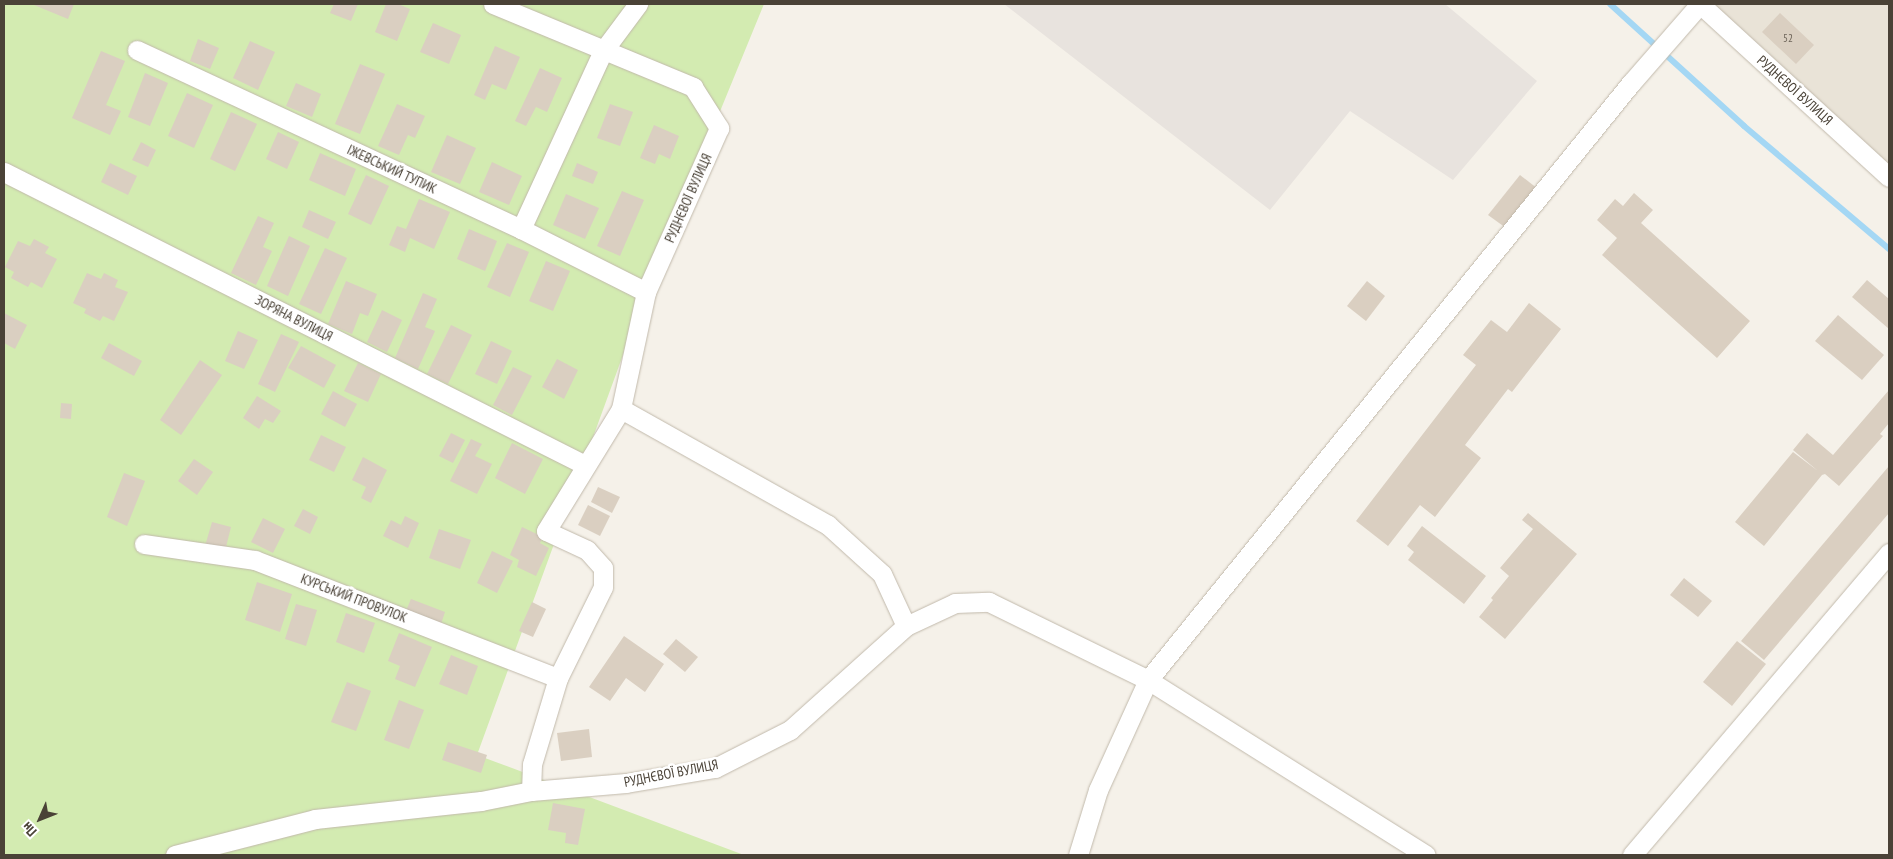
<!DOCTYPE html>
<html>
<head>
<meta charset="utf-8">
<style>
  body { margin:0 }
  #map { position:relative; width:1893px; height:859px; overflow:hidden; background:#f5f1e9; font-family:"PT Sans Narrow",sans-serif }
  div>[style] { position:absolute }
  [style*='--x'] { left:calc(var(--x)*1px); top:calc(var(--y)*1px); width:calc(var(--w)*1px); rotate:calc(var(--a)*1deg) }
  .residential>* { inset:0; background:#e9e3d7 }
  .industrial>* { inset:0; background:#e8e3de }
  .green>* { inset:0; background:#d3ebb1 }
  .stream>* { height:6px; margin:-3px; padding:0 3px; transform-origin:3px; border-radius:3px; background:#a4d7f4 }
  .building>* { inset:0; background:#dacfc1 }
  .roads { filter:drop-shadow(0 0 1px #c1b9ab) drop-shadow(0 0 1px #c1b9ab) }
  .minor>* { height:19px; margin:-9.5px; padding:0 9.5px; transform-origin:9.5px; border-radius:9.5px; background:#fff }
  span { translate:-50% -50%; white-space:nowrap; text-align:center; line-height:1.15; -webkit-text-stroke:5px #fff; paint-order:stroke }
  .number-label { font-size:11px; color:#6e655a }
  .number-label span { -webkit-text-stroke-width:0 }
  .street-label { font-size:14px; color:#4a4237 }
  .frame { position:absolute; inset:0; border:5px solid #4a4237; pointer-events:none }
  .north { position:absolute; left:15px; top:794px; width:50px; height:50px; -webkit-text-stroke:4px #fff; paint-order:stroke; rotate:226deg; font-size:14px; font-weight:700; line-height:20px; text-align:center; color:#4a4237 }
  .north::after { content:''; display:block; margin:auto; width:18px; height:22px; background:#4a4237; clip-path:polygon(50% 0,100% 100%,50% 72%,0 100%) }
</style>
</head>
<body>
<div id="map">
  <div class="residential">
    <i style="clip-path:polygon(1708px 4px,1889px 4px,1889px 168px)"></i>
  </div>
  <div class="industrial">
    <i style="clip-path:polygon(1004px 4px,1445px 4px,1537px 81px,1453px 180px,1350px 111px,1270px 210px)"></i>
  </div>
  <div class="green">
    <i style="clip-path:polygon(4px 4px,764px 4px,646px 292px,477px 755px,744px 855px,4px 855px)"></i>
  </div>
  <div class="stream">
    <i style="--x:1610;--y:4;--w:181;--a:42.3"></i>
    <i style="--x:1744;--y:126;--w:190;--a:40.3"></i>
  </div>
  <div class="building">
    <i style="clip-path:polygon(34px 4px,74px 4px,68px 19px,34px 5px)"></i>
    <i style="clip-path:polygon(334px 4px,358px 4px,351px 21px,330px 13px)"></i>
    <i style="clip-path:polygon(386px 4px,398px 4px,410px 9px,397px 41px,375px 32px)"></i>
    <i style="clip-path:polygon(1780px 13px,1814px 45px,1796px 64px,1762px 32px)"></i>
    <i style="clip-path:polygon(433px 23px,461px 35px,449px 64px,420px 52px)"></i>
    <i style="clip-path:polygon(198px 39px,219px 48px,210px 69px,190px 61px)"></i>
    <i style="clip-path:polygon(250px 41px,275px 52px,258px 90px,233px 78px)"></i>
    <i style="clip-path:polygon(495px 46px,520px 57px,506px 90px,492px 84px,485px 100px,474px 95px)"></i>
    <i style="clip-path:polygon(101px 51px,125px 61px,106px 105px,121px 111px,110px 135px,72px 118px)"></i>
    <i style="clip-path:polygon(360px 64px,385px 74px,360px 134px,335px 124px)"></i>
    <i style="clip-path:polygon(540px 68px,562px 78px,547px 112px,536px 107px,526px 126px,515px 121px)"></i>
    <i style="clip-path:polygon(145px 73px,168px 83px,150px 126px,128px 117px)"></i>
    <i style="clip-path:polygon(296px 83px,321px 94px,312px 117px,286px 106px)"></i>
    <i style="clip-path:polygon(187px 93px,213px 105px,194px 148px,168px 136px)"></i>
    <i style="clip-path:polygon(397px 104px,425px 116px,415px 138px,408px 135px,399px 155px,378px 146px)"></i>
    <i style="clip-path:polygon(610px 104px,633px 112px,620px 146px,597px 138px)"></i>
    <i style="clip-path:polygon(231px 112px,257px 124px,235px 171px,210px 159px)"></i>
    <i style="clip-path:polygon(654px 125px,679px 136px,670px 159px,659px 154px,655px 164px,640px 158px)"></i>
    <i style="clip-path:polygon(278px 132px,299px 142px,287px 169px,266px 159px)"></i>
    <i style="clip-path:polygon(447px 135px,476px 148px,460px 184px,431px 172px)"></i>
    <i style="clip-path:polygon(141px 142px,156px 150px,148px 167px,132px 160px)"></i>
    <i style="clip-path:polygon(320px 153px,356px 169px,345px 196px,309px 180px)"></i>
    <i style="clip-path:polygon(492px 162px,522px 176px,509px 205px,479px 192px)"></i>
    <i style="clip-path:polygon(110px 163px,137px 176px,128px 195px,101px 182px)"></i>
    <i style="clip-path:polygon(577px 163px,598px 172px,593px 184px,572px 176px)"></i>
    <i style="clip-path:polygon(366px 175px,389px 186px,371px 225px,348px 214px)"></i>
    <i style="clip-path:polygon(1520px 175px,1538px 189px,1506px 228px,1488px 215px)"></i>
    <i style="clip-path:polygon(622px 191px,644px 200px,620px 256px,597px 246px)"></i>
    <i style="clip-path:polygon(1634px 193px,1653px 210px,1641px 223px,1750px 321px,1717px 358px,1602px 255px,1617px 238px,1597px 220px,1615px 199px,1623px 206px)"></i>
    <i style="clip-path:polygon(566px 194px,599px 208px,585px 239px,553px 225px)"></i>
    <i style="clip-path:polygon(419px 199px,450px 212px,434px 249px,410px 238px,405px 252px,389px 245px,397px 226px,406px 229px)"></i>
    <i style="clip-path:polygon(309px 210px,336px 222px,328px 239px,302px 227px)"></i>
    <i style="clip-path:polygon(258px 216px,274px 223px,263px 247px,272px 251px,256px 285px,231px 273px)"></i>
    <i style="clip-path:polygon(469px 229px,497px 241px,485px 271px,457px 259px)"></i>
    <i style="clip-path:polygon(289px 236px,310px 246px,288px 296px,267px 286px)"></i>
    <i style="clip-path:polygon(34px 239px,49px 247px,45px 253px,57px 259px,42px 288px,31px 282px,28px 287px,11px 278px,14px 272px,5px 267px,18px 241px,30px 246px)"></i>
    <i style="clip-path:polygon(507px 243px,529px 252px,510px 297px,487px 287px)"></i>
    <i style="clip-path:polygon(325px 248px,347px 258px,321px 314px,299px 304px)"></i>
    <i style="clip-path:polygon(546px 261px,570px 271px,553px 311px,529px 301px)"></i>
    <i style="clip-path:polygon(87px 273px,101px 279px,104px 273px,118px 280px,115px 287px,128px 292px,114px 321px,103px 316px,100px 321px,84px 313px,86px 309px,73px 303px)"></i>
    <i style="clip-path:polygon(1867px 280px,1889px 299px,1889px 329px,1852px 297px)"></i>
    <i style="clip-path:polygon(346px 281px,377px 294px,368px 316px,360px 313px,352px 334px,328px 324px)"></i>
    <i style="clip-path:polygon(1367px 281px,1385px 296px,1366px 321px,1347px 306px)"></i>
    <i style="clip-path:polygon(423px 293px,437px 299px,425px 327px,435px 331px,418px 369px,395px 358px)"></i>
    <i style="clip-path:polygon(1529px 303px,1561px 329px,1512px 392px,1508px 389px,1465px 445px,1481px 458px,1435px 517px,1420px 505px,1388px 546px,1356px 521px,1476px 365px,1463px 355px,1491px 320px,1507px 332px)"></i>
    <i style="clip-path:polygon(382px 310px,402px 320px,387px 352px,367px 342px)"></i>
    <i style="clip-path:polygon(4px 313px,27px 325px,15px 349px,4px 343px)"></i>
    <i style="clip-path:polygon(1838px 315px,1884px 355px,1862px 380px,1815px 341px)"></i>
    <i style="clip-path:polygon(451px 325px,472px 335px,448px 384px,427px 374px)"></i>
    <i style="clip-path:polygon(238px 331px,258px 340px,244px 369px,225px 361px)"></i>
    <i style="clip-path:polygon(281px 334px,299px 342px,275px 392px,258px 384px)"></i>
    <i style="clip-path:polygon(491px 341px,512px 351px,497px 384px,475px 374px)"></i>
    <i style="clip-path:polygon(109px 343px,142px 361px,134px 376px,101px 358px)"></i>
    <i style="clip-path:polygon(301px 346px,336px 365px,324px 388px,288px 368px)"></i>
    <i style="clip-path:polygon(557px 359px,578px 370px,564px 399px,542px 387px)"></i>
    <i style="clip-path:polygon(200px 360px,222px 375px,181px 435px,160px 420px)"></i>
    <i style="clip-path:polygon(358px 363px,381px 374px,368px 402px,344px 391px)"></i>
    <i style="clip-path:polygon(513px 367px,532px 376px,512px 415px,493px 405px)"></i>
    <i style="clip-path:polygon(1889px 390px,1889px 423px,1880px 434px,1883px 436px,1839px 486px,1825px 474px,1822px 475px,1764px 546px,1735px 522px,1793px 452px,1818px 471px,1793px 450px,1807px 433px,1833px 455px)"></i>
    <i style="clip-path:polygon(333px 391px,357px 404px,345px 427px,321px 414px)"></i>
    <i style="clip-path:polygon(257px 396px,281px 411px,273px 423px,265px 419px,259px 429px,243px 418px)"></i>
    <i style="clip-path:polygon(61px 403px,72px 404px,71px 419px,60px 418px)"></i>
    <i style="clip-path:polygon(451px 433px,465px 440px,453px 463px,439px 456px)"></i>
    <i style="clip-path:polygon(321px 435px,346px 447px,334px 472px,309px 460px)"></i>
    <i style="clip-path:polygon(471px 439px,482px 444px,475px 456px,492px 464px,477px 494px,450px 481px)"></i>
    <i style="clip-path:polygon(512px 443px,543px 459px,525px 494px,495px 478px)"></i>
    <i style="clip-path:polygon(363px 457px,387px 470px,371px 503px,361px 498px,366px 487px,352px 480px)"></i>
    <i style="clip-path:polygon(194px 459px,213px 472px,197px 495px,178px 481px)"></i>
    <i style="clip-path:polygon(1889px 466px,1889px 513px,1764px 660px,1741px 641px)"></i>
    <i style="clip-path:polygon(124px 473px,145px 481px,127px 526px,107px 517px)"></i>
    <i style="clip-path:polygon(598px 487px,620px 497px,612px 513px,591px 502px)"></i>
    <i style="clip-path:polygon(588px 505px,610px 516px,600px 536px,578px 525px)"></i>
    <i style="clip-path:polygon(303px 509px,318px 517px,310px 534px,294px 526px)"></i>
    <i style="clip-path:polygon(1528px 513px,1577px 554px,1505px 639px,1479px 617px,1493px 600px,1491px 598px,1509px 576px,1500px 568px,1533px 529px,1522px 520px)"></i>
    <i style="clip-path:polygon(405px 516px,419px 523px,408px 548px,383px 536px,391px 520px,401px 525px)"></i>
    <i style="clip-path:polygon(263px 518px,285px 529px,273px 553px,251px 542px)"></i>
    <i style="clip-path:polygon(212px 522px,231px 527px,225px 551px,205px 546px)"></i>
    <i style="clip-path:polygon(1422px 526px,1486px 576px,1464px 604px,1408px 560px,1414px 552px,1407px 546px)"></i>
    <i style="clip-path:polygon(522px 527px,543px 537px,540px 543px,549px 548px,536px 576px,517px 567px,519px 560px,510px 555px)"></i>
    <i style="clip-path:polygon(439px 529px,471px 540px,460px 569px,429px 558px)"></i>
    <i style="clip-path:polygon(492px 551px,513px 561px,497px 593px,477px 583px)"></i>
    <i style="clip-path:polygon(1684px 578px,1712px 601px,1698px 617px,1670px 595px)"></i>
    <i style="clip-path:polygon(257px 582px,292px 594px,280px 632px,245px 620px)"></i>
    <i style="clip-path:polygon(411px 599px,445px 612px,440px 627px,405px 613px)"></i>
    <i style="clip-path:polygon(532px 602px,546px 609px,533px 637px,519px 631px)"></i>
    <i style="clip-path:polygon(296px 604px,317px 610px,306px 646px,285px 639px)"></i>
    <i style="clip-path:polygon(346px 613px,375px 623px,364px 653px,336px 642px)"></i>
    <i style="clip-path:polygon(399px 633px,432px 647px,415px 687px,395px 679px,400px 666px,388px 661px)"></i>
    <i style="clip-path:polygon(624px 636px,664px 664px,645px 692px,626px 678px,610px 701px,589px 687px)"></i>
    <i style="clip-path:polygon(676px 639px,698px 657px,685px 672px,663px 654px)"></i>
    <i style="clip-path:polygon(1737px 641px,1766px 664px,1732px 706px,1703px 682px)"></i>
    <i style="clip-path:polygon(451px 655px,478px 666px,467px 695px,439px 684px)"></i>
    <i style="clip-path:polygon(347px 682px,371px 691px,356px 731px,331px 722px)"></i>
    <i style="clip-path:polygon(399px 700px,424px 710px,409px 749px,384px 740px)"></i>
    <i style="clip-path:polygon(589px 729px,592px 757px,561px 761px,557px 733px)"></i>
    <i style="clip-path:polygon(448px 742px,487px 755px,481px 773px,442px 760px)"></i>
    <i style="clip-path:polygon(553px 803px,585px 809px,578px 845px,565px 843px,566px 833px,548px 830px)"></i>
  </div>
  <div class="roads">
    <div class="minor">
      <i style="--x:493;--y:4;--w:217;--a:22.5"></i>
      <i style="--x:693;--y:87;--w:49;--a:57.6"></i>
      <i style="--x:719;--y:128;--w:180;--a:114"></i>
      <i style="--x:646;--y:292;--w:120;--a:102.1"></i>
      <i style="--x:621;--y:409;--w:143;--a:121.6"></i>
      <i style="--x:546;--y:531;--w:45;--a:24.9"></i>
      <i style="--x:587;--y:550;--w:24;--a:48"></i>
      <i style="--x:603;--y:568;--w:19;--a:90"></i>
      <i style="--x:603;--y:587;--w:102;--a:116.3"></i>
      <i style="--x:558;--y:678;--w:90;--a:106.8"></i>
      <i style="--x:532;--y:764;--w:27;--a:92"></i>
      <i style="--x:1700;--y:4;--w:256;--a:42.5"></i>
      <i style="--x:137;--y:50;--w:424;--a:25"></i>
      <i style="--x:521;--y:229;--w:140;--a:26.7"></i>
      <i style="--x:4;--y:172;--w:651;--a:26.76"></i>
      <i style="--x:521;--y:229;--w:196;--a:-65.3"></i>
      <i style="--x:603;--y:51;--w:59;--a:-53.3"></i>
      <i style="--x:144;--y:544;--w:112;--a:8.2"></i>
      <i style="--x:255;--y:560;--w:325;--a:21.3"></i>
      <i style="--x:906;--y:626;--w:54;--a:-25.1"></i>
      <i style="--x:955;--y:603;--w:34;--a:-2"></i>
      <i style="--x:989;--y:602;--w:177;--a:26.1"></i>
      <i style="--x:1148;--y:680;--w:328;--a:32.2"></i>
      <i style="--x:175;--y:855;--w:145;--a:-14.4"></i>
      <i style="--x:315;--y:819;--w:167;--a:-6.2"></i>
      <i style="--x:481;--y:801;--w:51;--a:-11.3"></i>
      <i style="--x:531;--y:791;--w:95;--a:-4.8"></i>
      <i style="--x:626;--y:783;--w:90;--a:-9.6"></i>
      <i style="--x:715;--y:768;--w:84;--a:-26.9"></i>
      <i style="--x:790;--y:730;--w:156;--a:-41.9"></i>
      <i style="--x:906;--y:626;--w:57;--a:-114.8"></i>
      <i style="--x:882;--y:574;--w:73;--a:-137.8"></i>
      <i style="--x:828;--y:525;--w:237;--a:-150.7"></i>
      <i style="--x:1078;--y:855;--w:68;--a:-72.9"></i>
      <i style="--x:1098;--y:790;--w:121;--a:-65.6"></i>
      <i style="--x:1148;--y:680;--w:768;--a:-51.03"></i>
      <i style="--x:1631;--y:83;--w:105;--a:-48.9"></i>
      <i style="--x:1632;--y:855;--w:397;--a:-49.6"></i>
    </div>
  </div>
  <div class="number-label">
    <span style="left:1788px;top:38px">52</span>
  </div>
  <div class="street-label">
    <span style="left:1795px;top:90px;rotate:42deg">РУДНЄВОЇ ВУЛИЦЯ</span>
    <span style="left:392px;top:169px;rotate:25deg">ІЖЕВСЬКИЙ ТУПИК</span>
    <span style="left:688px;top:198px;rotate:-66deg">РУДНЄВОЇ ВУЛИЦЯ</span>
    <span style="left:294px;top:318px;rotate:27deg">ЗОРЯНА ВУЛИЦЯ</span>
    <span style="left:354px;top:598px;rotate:21deg">КУРСЬКИЙ ПРОВУЛОК</span>
    <span style="left:671px;top:773px;rotate:-11deg">РУДНЄВОЇ ВУЛИЦЯ</span>
  </div>
  <div class="frame"></div>
  <div class="north">Пн</div>
</div>
</body>
</html>
